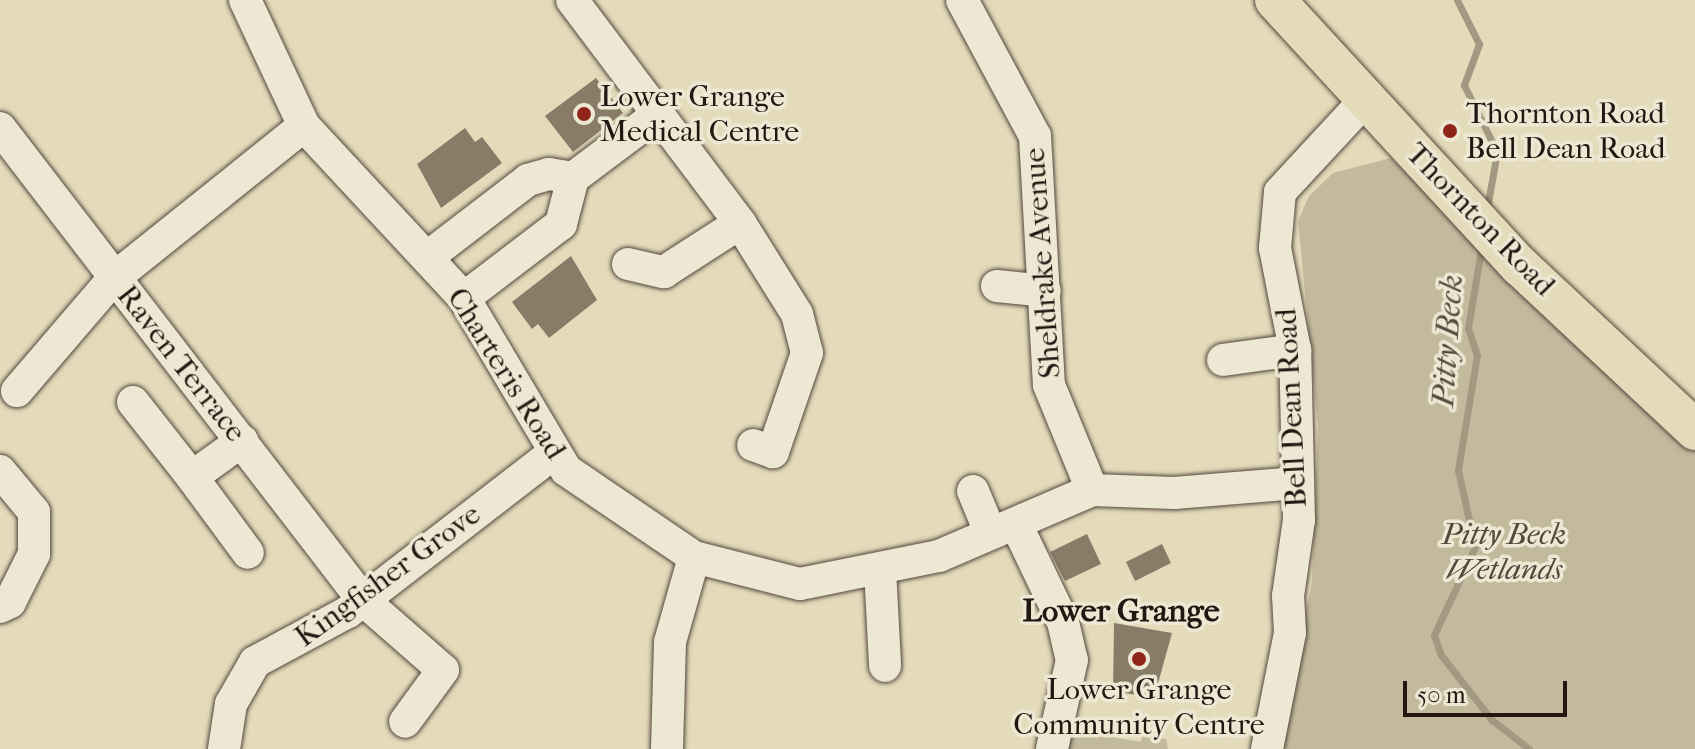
<!DOCTYPE html>
<html>
<head>
<meta charset="utf-8">
<style>
  body { margin:0 }
  #map { position:relative; width:1695px; height:749px; overflow:hidden; background:#e4dbbb; font-family:"IM FELL French Canon",serif }
  div>[style] { position:absolute }
  [style*='--x'] { left:calc(var(--x)*1px); top:calc(var(--y)*1px); width:calc(var(--w)*1px); rotate:calc(var(--a)*1deg) }
  .green>* { inset:0; background:#c3ba9e }
  .stream>* { height:7px; margin:-3.5px; padding:0 3.5px; transform-origin:3.5px; border-radius:3.5px; background:#a39881 }
  .building>* { inset:0; background:#887c69 }
  .roads { filter:drop-shadow(0 0 2px #54473c) drop-shadow(0 0 2px #54473c) }
  .minor>* { height:32px; margin:-16px; padding:0 16px; transform-origin:16px; border-radius:16px; background:#ede8d3 }
  .major>* { height:40px; margin:-20px; padding:0 20px; transform-origin:20px; border-radius:20px; background:#e4dbbb }
  .dots>* { width:22px; height:22px; translate:-50% -50%; box-sizing:border-box; border:4px solid #ede8d3; border-radius:50% }
  span { translate:-50% -50%; white-space:nowrap; text-align:center; line-height:1.15; -webkit-text-stroke:7px #ede8d3; paint-order:stroke }
  .poi-label { font-size:30px; color:#241611 }
  .left { translate:0 -50%; text-align:left }
  .street-label { font-size:30px; color:#241611 }
  .park-label { font-size:30px; color:#54473b; font-style:italic }
  .water-label { font-size:32px; color:#574a3e; font-style:italic }
  .neighbourhood-label { font-size:32px; color:#241611; font-weight:700 }
  .scale { position:absolute; left:1403px; top:681px; width:164px; height:36px; box-sizing:border-box; border:4px solid #241611; border-top:0; padding-left:10px; font-size:24px; line-height:28px; white-space:nowrap; color:#241611; -webkit-text-stroke:6px #ede8d3; paint-order:stroke }
</style>
</head>
<body>
<div id="map">
  <div class="green">
    <i style="clip-path:polygon(1391px 158px,1695px 451px,1695px 749px,1286px 749px,1281px 743px,1312px 582px,1318px 426px,1298px 221px,1309px 196px,1333px 173px)"></i>
    <i style="clip-path:polygon(1072px 730px,1141px 742px,1142px 736px,1166px 739px,1168px 749px,1065px 749px)"></i>
  </div>
  <div class="stream">
    <i style="--x:1457;--y:0;--w:49;--a:63.4"></i>
    <i style="--x:1479;--y:44;--w:44;--a:110.1"></i>
    <i style="--x:1464;--y:85;--w:75;--a:63.8"></i>
    <i style="--x:1497;--y:152;--w:57;--a:100.1"></i>
    <i style="--x:1482;--y:244;--w:85;--a:99.5"></i>
    <i style="--x:1468;--y:328;--w:28;--a:72"></i>
    <i style="--x:1477;--y:355;--w:117;--a:99.4"></i>
    <i style="--x:1458;--y:470;--w:79;--a:77.6"></i>
    <i style="--x:1475;--y:547;--w:97;--a:115"></i>
    <i style="--x:1434;--y:635;--w:21;--a:71"></i>
    <i style="--x:1441;--y:655;--w:83;--a:51.9"></i>
    <i style="--x:1492;--y:720;--w:47;--a:38.1"></i>
  </div>
  <div class="building">
    <i style="clip-path:polygon(596px 78px,623px 113px,573px 152px,545px 116px)"></i>
    <i style="clip-path:polygon(465px 128px,475px 142px,482px 137px,502px 163px,441px 208px,417px 164px)"></i>
    <i style="clip-path:polygon(571px 256px,597px 300px,549px 338px,538px 324px,532px 329px,512px 302px)"></i>
    <i style="clip-path:polygon(1087px 534px,1101px 564px,1065px 581px,1050px 552px)"></i>
    <i style="clip-path:polygon(1162px 544px,1171px 563px,1135px 581px,1126px 562px)"></i>
    <i style="clip-path:polygon(1114px 623px,1172px 633px,1154px 698px,1113px 691px)"></i>
  </div>
  <div class="roads">
    <div class="minor">
      <i style="--x:245;--y:0;--w:139;--a:64.9"></i>
      <i style="--x:304;--y:126;--w:235;--a:47.1"></i>
      <i style="--x:464;--y:298;--w:200;--a:59.3"></i>
      <i style="--x:566;--y:470;--w:155;--a:34.2"></i>
      <i style="--x:694;--y:557;--w:109;--a:14.3"></i>
      <i style="--x:800;--y:584;--w:142;--a:-11.4"></i>
      <i style="--x:939;--y:556;--w:167;--a:-23.3"></i>
      <i style="--x:1092;--y:490;--w:82;--a:2.1"></i>
      <i style="--x:1174;--y:493;--w:124;--a:-4.6"></i>
      <i style="--x:572;--y:0;--w:279;--a:53"></i>
      <i style="--x:740;--y:223;--w:107;--a:57.9"></i>
      <i style="--x:797;--y:314;--w:40;--a:75.6"></i>
      <i style="--x:807;--y:353;--w:105;--a:109"></i>
      <i style="--x:773;--y:452;--w:21;--a:-161"></i>
      <i style="--x:962;--y:0;--w:154;--a:61.8"></i>
      <i style="--x:1035;--y:136;--w:249;--a:86.8"></i>
      <i style="--x:1049;--y:385;--w:113;--a:67.7"></i>
      <i style="--x:0;--y:128;--w:595;--a:52.44"></i>
      <i style="--x:363;--y:600;--w:106;--a:41.2"></i>
      <i style="--x:443;--y:670;--w:64;--a:126.2"></i>
      <i style="--x:429;--y:256;--w:125;--a:-37.5"></i>
      <i style="--x:528;--y:180;--w:22;--a:-16"></i>
      <i style="--x:549;--y:174;--w:24;--a:9"></i>
      <i style="--x:573;--y:178;--w:105;--a:-36.9"></i>
      <i style="--x:628;--y:264;--w:37;--a:13"></i>
      <i style="--x:664;--y:272;--w:90;--a:-32.8"></i>
      <i style="--x:997;--y:286;--w:48;--a:5.9"></i>
      <i style="--x:464;--y:298;--w:122;--a:-37.3"></i>
      <i style="--x:561;--y:224;--w:48;--a:-75.4"></i>
      <i style="--x:1223;--y:360;--w:73;--a:-7.9"></i>
      <i style="--x:17;--y:391;--w:149;--a:-49.4"></i>
      <i style="--x:114;--y:278;--w:243;--a:-38.7"></i>
      <i style="--x:133;--y:402;--w:95;--a:51.8"></i>
      <i style="--x:192;--y:477;--w:62;--a:-35.8"></i>
      <i style="--x:0;--y:471;--w:53;--a:50.3"></i>
      <i style="--x:34;--y:512;--w:42;--a:90"></i>
      <i style="--x:34;--y:554;--w:54;--a:116.6"></i>
      <i style="--x:10;--y:602;--w:11;--a:153"></i>
      <i style="--x:192;--y:477;--w:94;--a:53.6"></i>
      <i style="--x:973;--y:491;--w:44;--a:67.5"></i>
      <i style="--x:1017;--y:526;--w:106;--a:64.4"></i>
      <i style="--x:1063;--y:622;--w:39;--a:77"></i>
      <i style="--x:1072;--y:660;--w:91;--a:102.7"></i>
      <i style="--x:880;--y:569;--w:97;--a:87"></i>
      <i style="--x:224;--y:749;--w:46;--a:-81.2"></i>
      <i style="--x:231;--y:704;--w:48;--a:-60.3"></i>
      <i style="--x:255;--y:662;--w:106;--a:-28.3"></i>
      <i style="--x:348;--y:612;--w:260;--a:-37.7"></i>
      <i style="--x:667;--y:749;--w:107;--a:-88.4"></i>
      <i style="--x:670;--y:642;--w:88;--a:-74.2"></i>
      <i style="--x:1267;--y:749;--w:118;--a:-78.8"></i>
      <i style="--x:1290;--y:633;--w:37;--a:-93"></i>
      <i style="--x:1288;--y:596;--w:77;--a:-81.8"></i>
      <i style="--x:1299;--y:520;--w:170;--a:-91.3"></i>
      <i style="--x:1295;--y:350;--w:104;--a:-101.1"></i>
      <i style="--x:1275;--y:248;--w:56;--a:-84.9"></i>
      <i style="--x:1280;--y:192;--w:127;--a:-47.2"></i>
    </div>
    <div class="major">
      <i style="--x:1275;--y:0;--w:362;--a:47.4"></i>
      <i style="--x:1520;--y:266;--w:240;--a:43.1"></i>
    </div>
  </div>
  <div class="dots">
    <i style="left:584px;top:114px;background:#8f2418"></i>
    <i style="left:1450px;top:131px;background:#8f2418"></i>
    <i style="left:1139px;top:659px;background:#8f2418"></i>
  </div>
  <div class="poi-label">
    <span class="left" style="left:600px;top:114px">Lower Grange<br>Medical Centre</span>
    <span class="left" style="left:1466px;top:131px">Thornton Road<br>Bell Dean Road</span>
    <span style="left:1139px;top:707px">Lower Grange<br>Community Centre</span>
  </div>
  <div class="street-label">
    <span style="left:1480px;top:220px;rotate:46deg">Thornton Road</span>
    <span style="left:1043px;top:263px;rotate:-94deg">Sheldrake Avenue</span>
    <span style="left:181px;top:364px;rotate:52deg">Raven Terrace</span>
    <span style="left:506px;top:374px;rotate:58deg">Charteris Road</span>
    <span style="left:1292px;top:408px;rotate:-93deg">Bell Dean Road</span>
    <span style="left:388px;top:576px;rotate:-36deg">Kingfisher Grove</span>
  </div>
  <div class="park-label">
    <span style="left:1504px;top:552px">Pitty Beck<br>Wetlands</span>
  </div>
  <div class="water-label">
    <span style="left:1448px;top:341px;rotate:-86deg">Pitty Beck</span>
  </div>
  <div class="neighbourhood-label">
    <span style="left:1121px;top:611px">Lower Grange</span>
  </div>
  <div class="scale">50 m</div>
</div>
</body>
</html>
